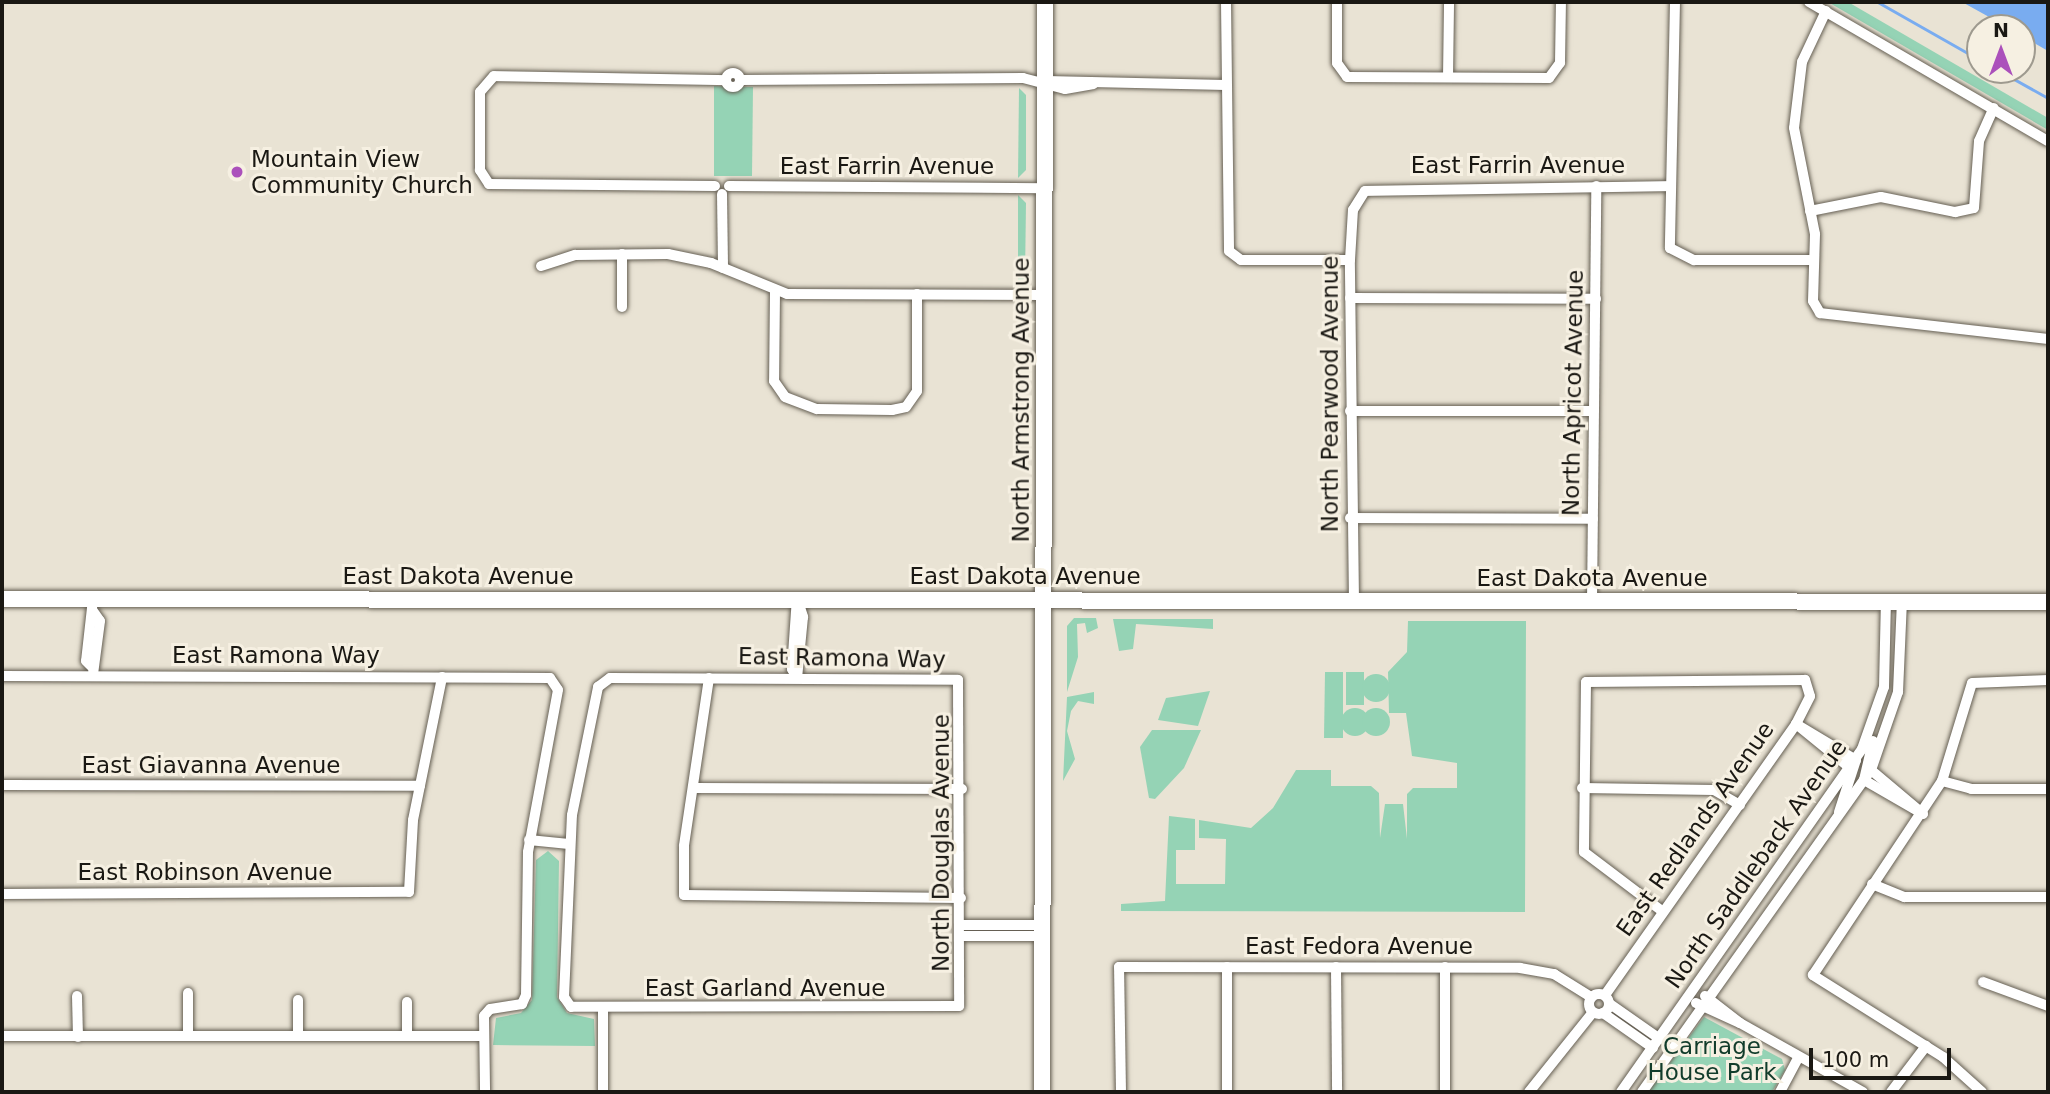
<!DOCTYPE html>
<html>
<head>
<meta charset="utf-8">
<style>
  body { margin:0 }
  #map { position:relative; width:2050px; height:1094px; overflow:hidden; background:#e9e3d4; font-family:"DejaVu Sans",sans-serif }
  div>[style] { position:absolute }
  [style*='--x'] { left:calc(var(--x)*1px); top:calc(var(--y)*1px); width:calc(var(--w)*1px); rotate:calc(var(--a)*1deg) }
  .green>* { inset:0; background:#95d3b5 }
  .round { border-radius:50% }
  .water>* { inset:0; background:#79acf0 }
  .stream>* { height:2.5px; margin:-1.25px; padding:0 1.25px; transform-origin:1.25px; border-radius:1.25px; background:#79acf0 }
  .roads { filter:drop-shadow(0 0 2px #655f53) drop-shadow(0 0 2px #655f53) }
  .street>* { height:10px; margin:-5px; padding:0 5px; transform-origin:5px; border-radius:5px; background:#fff }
  .street>.ring { margin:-5px; padding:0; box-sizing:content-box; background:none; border:10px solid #fff; border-radius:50% }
  .secondary>* { height:16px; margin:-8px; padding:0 8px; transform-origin:8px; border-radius:8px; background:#fff }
  .dots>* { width:19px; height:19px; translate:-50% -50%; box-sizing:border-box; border:4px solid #f6f0e2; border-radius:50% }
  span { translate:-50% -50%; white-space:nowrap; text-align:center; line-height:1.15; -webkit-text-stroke:6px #f6f0e2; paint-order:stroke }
  .poi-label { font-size:23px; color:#1a1813 }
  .left { translate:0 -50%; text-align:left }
  .street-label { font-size:23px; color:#1a1813 }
  .park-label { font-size:23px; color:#113c2b }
  .frame { position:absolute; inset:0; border:4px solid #1a1813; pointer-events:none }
  .north { position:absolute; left:1966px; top:14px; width:70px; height:70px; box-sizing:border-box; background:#f6f0e2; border:2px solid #9e9a8f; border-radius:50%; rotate:0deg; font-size:19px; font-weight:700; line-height:28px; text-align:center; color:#1a1813 }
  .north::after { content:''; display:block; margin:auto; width:24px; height:32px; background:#ab50bb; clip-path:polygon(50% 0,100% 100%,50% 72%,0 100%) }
  .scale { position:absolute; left:1809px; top:1048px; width:142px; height:32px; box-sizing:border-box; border:4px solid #1a1813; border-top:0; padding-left:9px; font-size:21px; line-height:24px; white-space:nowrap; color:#1a1813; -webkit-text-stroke:5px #f6f0e2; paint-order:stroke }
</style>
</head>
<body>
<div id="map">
  <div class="green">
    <i style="clip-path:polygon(1828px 2px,1848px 2px,2048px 118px,2048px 130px)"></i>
    <i style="clip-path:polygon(714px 86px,753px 87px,752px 176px,714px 176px)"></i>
    <i style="clip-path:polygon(1019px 88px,1026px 95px,1026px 170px,1018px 178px)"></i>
    <i style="clip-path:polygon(1018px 195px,1026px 203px,1025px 278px,1018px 285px)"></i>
    <i style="clip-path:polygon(1074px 618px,1096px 618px,1098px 628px,1087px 633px,1085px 623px,1077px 624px,1078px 657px,1067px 692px,1067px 626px)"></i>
    <i style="clip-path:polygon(1213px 619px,1213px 629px,1136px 624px,1133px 649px,1119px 651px,1113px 619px)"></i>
    <i style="clip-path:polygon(1408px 621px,1526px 621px,1525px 912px,1121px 911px,1121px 904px,1165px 901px,1169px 816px,1195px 819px,1195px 850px,1176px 850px,1176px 884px,1225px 884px,1226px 839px,1199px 838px,1199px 820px,1251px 828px,1273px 808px,1296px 770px,1331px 770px,1331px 786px,1371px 786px,1379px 793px,1380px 838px,1385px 804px,1403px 804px,1407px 839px,1407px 794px,1413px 788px,1457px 788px,1457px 763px,1412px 756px,1406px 713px,1389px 713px,1388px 672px,1407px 652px)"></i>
    <i style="clip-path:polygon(1325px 672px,1343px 672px,1343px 738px,1324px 738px)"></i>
    <i style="clip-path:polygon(1346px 672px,1364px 672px,1364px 705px,1346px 705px)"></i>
    <i class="round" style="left:1362px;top:674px;width:28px;height:28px"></i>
    <i style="clip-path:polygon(1210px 691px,1198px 726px,1158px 720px,1166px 698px)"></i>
    <i style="clip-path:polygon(1094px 692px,1094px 704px,1078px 701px,1071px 711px,1067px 731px,1075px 759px,1063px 781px,1067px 697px)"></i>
    <i class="round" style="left:1341px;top:708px;width:28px;height:28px"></i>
    <i class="round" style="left:1362px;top:708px;width:28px;height:28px"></i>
    <i style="clip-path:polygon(1152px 730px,1201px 730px,1184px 768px,1155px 799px,1149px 798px,1140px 747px)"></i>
    <i style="clip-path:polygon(548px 851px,559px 861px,557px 997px,567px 1013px,594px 1019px,595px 1046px,493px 1045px,496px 1018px,521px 1013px,532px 1000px,536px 860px)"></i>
    <i style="clip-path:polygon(1704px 1017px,1782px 1059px,1785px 1070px,1772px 1092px,1648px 1092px)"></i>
  </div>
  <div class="water">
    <i style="clip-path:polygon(1962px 2px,2048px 2px,2048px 51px,2022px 36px,2022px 28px,2009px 28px)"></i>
  </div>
  <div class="stream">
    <i style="--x:1878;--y:2;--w:117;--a:29.6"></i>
    <i style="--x:1998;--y:70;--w:57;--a:29.2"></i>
  </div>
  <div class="roads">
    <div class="street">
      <i style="--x:1226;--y:2;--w:249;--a:89.3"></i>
      <i style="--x:1229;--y:251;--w:15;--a:37"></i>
      <i style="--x:1241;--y:260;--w:109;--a:0"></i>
      <i style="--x:1337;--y:2;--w:61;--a:90"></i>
      <i style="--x:1337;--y:63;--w:17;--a:54"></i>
      <i style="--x:1347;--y:77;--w:202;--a:0.3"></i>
      <i style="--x:1549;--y:78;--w:19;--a:-54"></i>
      <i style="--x:1560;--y:63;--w:61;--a:-89.1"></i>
      <i style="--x:1675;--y:2;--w:246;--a:91.2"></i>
      <i style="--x:1670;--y:248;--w:27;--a:27"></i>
      <i style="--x:1694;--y:260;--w:120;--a:0"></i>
      <i style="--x:1809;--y:2;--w:276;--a:30.2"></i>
      <i style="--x:1826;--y:11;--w:56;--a:115.2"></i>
      <i style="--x:1802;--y:62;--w:66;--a:96.9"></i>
      <i style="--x:1794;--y:128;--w:108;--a:78.8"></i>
      <i style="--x:1815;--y:234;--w:67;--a:91.7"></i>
      <i style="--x:1813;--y:301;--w:14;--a:60"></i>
      <i style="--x:1820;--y:313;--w:229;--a:6.5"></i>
      <i class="ring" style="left:726px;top:73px;width:4px;height:4px"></i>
      <i style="--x:1448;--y:77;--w:75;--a:-89.2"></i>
      <i style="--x:740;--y:80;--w:283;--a:-0.4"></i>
      <i style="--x:1023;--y:78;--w:43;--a:14.7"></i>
      <i style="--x:1065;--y:89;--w:29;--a:-10"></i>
      <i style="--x:1046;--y:81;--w:180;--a:1.3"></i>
      <i style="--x:715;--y:186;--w:226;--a:-179.5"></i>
      <i style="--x:489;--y:184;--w:17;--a:-123"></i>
      <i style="--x:480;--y:170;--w:78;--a:-90"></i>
      <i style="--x:480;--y:92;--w:21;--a:-49"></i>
      <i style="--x:494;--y:76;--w:232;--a:1"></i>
      <i style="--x:729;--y:186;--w:315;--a:0.4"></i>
      <i style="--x:722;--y:194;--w:74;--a:89.2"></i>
      <i style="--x:1810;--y:211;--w:72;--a:-11.2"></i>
      <i style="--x:1881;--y:197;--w:76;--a:11.5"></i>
      <i style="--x:1955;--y:212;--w:19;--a:-12"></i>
      <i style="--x:1974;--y:208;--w:67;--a:-85.7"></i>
      <i style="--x:1979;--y:141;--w:36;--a:-66"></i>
      <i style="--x:622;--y:254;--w:53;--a:90"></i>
      <i style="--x:541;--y:266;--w:36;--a:-18"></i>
      <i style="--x:575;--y:255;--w:93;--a:-0.6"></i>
      <i style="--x:668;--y:254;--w:44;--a:11.8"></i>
      <i style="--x:711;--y:263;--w:82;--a:22.2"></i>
      <i style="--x:787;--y:294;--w:257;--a:0.2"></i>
      <i style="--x:775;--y:292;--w:89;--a:90.6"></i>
      <i style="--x:774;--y:381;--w:19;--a:55"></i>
      <i style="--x:785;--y:397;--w:34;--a:21"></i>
      <i style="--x:817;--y:409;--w:75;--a:0.8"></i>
      <i style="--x:892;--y:410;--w:14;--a:-12"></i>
      <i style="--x:906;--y:407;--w:19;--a:-55"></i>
      <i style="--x:917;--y:391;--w:97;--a:-90"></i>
      <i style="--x:1350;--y:298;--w:246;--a:0.2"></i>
      <i style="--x:1350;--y:411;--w:244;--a:0"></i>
      <i style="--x:1350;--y:518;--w:243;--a:0.2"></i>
      <i style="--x:797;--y:598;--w:20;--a:72"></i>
      <i style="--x:803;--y:617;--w:61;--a:95.6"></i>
      <i style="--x:797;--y:678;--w:10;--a:-119"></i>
      <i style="--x:792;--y:669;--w:71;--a:-86"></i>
      <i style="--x:93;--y:599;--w:62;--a:96.4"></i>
      <i style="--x:86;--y:661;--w:10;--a:45"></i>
      <i style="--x:1354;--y:601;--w:341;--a:-90.7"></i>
      <i style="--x:1350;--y:260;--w:50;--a:-86.6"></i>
      <i style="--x:1353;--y:210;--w:22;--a:-58"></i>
      <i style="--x:1365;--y:191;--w:306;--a:-0.9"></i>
      <i style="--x:1592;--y:601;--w:415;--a:-89.4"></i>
      <i style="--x:93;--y:611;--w:12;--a:55"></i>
      <i style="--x:100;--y:621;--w:53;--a:97.5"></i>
      <i style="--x:2;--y:676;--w:548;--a:0.21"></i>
      <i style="--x:550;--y:678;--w:14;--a:56"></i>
      <i style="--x:558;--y:690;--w:165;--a:100.5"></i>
      <i style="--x:528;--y:852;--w:143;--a:90.8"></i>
      <i style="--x:526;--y:995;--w:10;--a:114"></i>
      <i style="--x:522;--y:1004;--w:32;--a:171"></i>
      <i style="--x:490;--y:1009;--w:9;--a:131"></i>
      <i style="--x:484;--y:1016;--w:76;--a:89.2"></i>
      <i style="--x:610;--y:678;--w:348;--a:0.3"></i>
      <i style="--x:958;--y:680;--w:326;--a:89.8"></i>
      <i style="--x:959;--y:1006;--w:388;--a:179.9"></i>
      <i style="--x:571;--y:1007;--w:12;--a:-125"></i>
      <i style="--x:564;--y:997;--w:182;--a:-87.5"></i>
      <i style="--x:572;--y:815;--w:131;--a:-78.5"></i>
      <i style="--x:598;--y:687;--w:15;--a:-37"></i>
      <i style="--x:709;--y:678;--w:170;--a:98.5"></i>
      <i style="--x:684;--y:846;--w:49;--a:90"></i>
      <i style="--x:684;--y:895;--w:277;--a:0.6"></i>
      <i style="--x:1796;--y:724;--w:70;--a:31"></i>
      <i style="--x:1856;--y:760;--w:55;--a:108.1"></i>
      <i style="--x:1796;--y:724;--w:70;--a:39.2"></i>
      <i style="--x:1873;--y:741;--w:40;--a:103"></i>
      <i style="--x:1864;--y:780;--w:68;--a:30"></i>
      <i style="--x:1871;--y:770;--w:68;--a:40.2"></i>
      <i style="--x:1942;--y:781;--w:30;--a:15"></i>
      <i style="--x:1971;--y:789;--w:77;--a:0"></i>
      <i style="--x:2;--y:785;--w:418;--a:0.1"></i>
      <i style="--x:694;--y:788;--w:268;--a:0.2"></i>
      <i style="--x:1582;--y:788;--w:132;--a:0.9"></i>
      <i style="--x:1714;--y:790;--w:30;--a:30"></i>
      <i style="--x:529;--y:840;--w:40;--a:5.7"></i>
      <i style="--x:1872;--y:884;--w:35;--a:22"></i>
      <i style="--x:1904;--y:897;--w:144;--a:0"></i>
      <i style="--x:2;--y:894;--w:407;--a:-0.3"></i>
      <i style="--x:409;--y:892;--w:72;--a:-86.8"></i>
      <i style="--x:413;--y:820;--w:146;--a:-78.5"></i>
      <i style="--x:961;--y:925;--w:81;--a:0"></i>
      <i style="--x:961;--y:936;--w:81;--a:0"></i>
      <i style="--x:1227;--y:967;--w:125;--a:90"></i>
      <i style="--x:1336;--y:967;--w:125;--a:89.5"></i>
      <i style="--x:1983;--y:982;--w:69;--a:20.3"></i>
      <i class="ring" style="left:1589px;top:994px;width:10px;height:10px"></i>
      <i style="--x:1605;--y:995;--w:332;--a:-54.8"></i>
      <i style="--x:1796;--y:724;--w:31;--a:-63"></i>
      <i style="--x:1810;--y:696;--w:17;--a:-107"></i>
      <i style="--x:1805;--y:680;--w:219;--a:179.5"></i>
      <i style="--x:1586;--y:682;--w:170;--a:90.7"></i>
      <i style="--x:1584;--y:852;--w:98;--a:37.1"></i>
      <i style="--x:77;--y:996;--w:41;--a:88.6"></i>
      <i style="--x:1705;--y:996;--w:44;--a:37.6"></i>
      <i style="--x:1740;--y:1023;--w:141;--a:29.3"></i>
      <i style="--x:1696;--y:1003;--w:48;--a:24.4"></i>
      <i style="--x:1610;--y:1004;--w:61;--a:35"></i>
      <i style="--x:1603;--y:1013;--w:61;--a:35"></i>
      <i style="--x:2;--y:1036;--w:482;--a:0"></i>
      <i style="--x:188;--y:1036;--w:43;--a:-90"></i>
      <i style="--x:298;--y:1036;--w:36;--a:-90"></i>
      <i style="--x:407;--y:1036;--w:34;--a:-90"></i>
      <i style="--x:603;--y:1092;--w:83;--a:-90"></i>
      <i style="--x:1121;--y:1092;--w:125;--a:-90.9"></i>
      <i style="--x:1119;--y:967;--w:401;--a:0.1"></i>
      <i style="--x:1520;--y:968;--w:35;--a:10"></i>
      <i style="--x:1554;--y:974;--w:44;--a:31.9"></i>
      <i style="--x:1445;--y:1092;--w:125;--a:-90"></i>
      <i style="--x:1529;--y:1092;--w:102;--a:-51.3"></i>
      <i style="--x:1621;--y:1092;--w:419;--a:-54.9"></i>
      <i style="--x:1862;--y:749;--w:66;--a:-70.5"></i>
      <i style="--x:1884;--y:687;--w:86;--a:-88.7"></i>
      <i style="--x:1642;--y:1092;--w:395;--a:-54.6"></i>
      <i style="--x:1871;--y:770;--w:83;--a:-70.9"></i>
      <i style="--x:1898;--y:692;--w:91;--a:-87.5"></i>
      <i style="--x:1780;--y:1092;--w:40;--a:-62"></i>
      <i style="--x:1891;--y:1092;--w:58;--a:-52.7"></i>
      <i style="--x:1982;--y:1092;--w:52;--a:-138.1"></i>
      <i style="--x:1943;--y:1057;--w:154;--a:-147.8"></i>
      <i style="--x:1813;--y:975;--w:233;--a:-56.4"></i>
      <i style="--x:1942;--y:781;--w:102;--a:-73"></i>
      <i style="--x:1972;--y:683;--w:76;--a:-2.3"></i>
    </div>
    <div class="secondary">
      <i style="--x:2;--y:599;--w:2046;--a:0.08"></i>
      <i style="--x:1042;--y:1092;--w:1090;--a:-89.84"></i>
    </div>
  </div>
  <div class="dots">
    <i style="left:237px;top:172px;background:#ab50bb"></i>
  </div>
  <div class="poi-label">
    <span class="left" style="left:251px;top:172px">Mountain View<br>Community Church</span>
  </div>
  <div class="street-label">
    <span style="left:1518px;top:165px">East Farrin Avenue</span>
    <span style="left:887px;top:166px">East Farrin Avenue</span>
    <span style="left:1573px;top:393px;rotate:-89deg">North Apricot Avenue</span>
    <span style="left:1330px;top:394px;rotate:-90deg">North Pearwood Avenue</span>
    <span style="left:1021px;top:400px;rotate:-90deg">North Armstrong Avenue</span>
    <span style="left:458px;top:576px">East Dakota Avenue</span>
    <span style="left:1025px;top:576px">East Dakota Avenue</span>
    <span style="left:1592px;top:578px">East Dakota Avenue</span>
    <span style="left:276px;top:655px">East Ramona Way</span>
    <span style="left:842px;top:658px;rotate:1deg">East Ramona Way</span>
    <span style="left:211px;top:765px">East Giavanna Avenue</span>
    <span style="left:1695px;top:829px;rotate:-55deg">East Redlands Avenue</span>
    <span style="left:941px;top:843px;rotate:-90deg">North Douglas Avenue</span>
    <span style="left:1756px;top:864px;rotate:-55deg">North Saddleback Avenue</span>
    <span style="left:205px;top:872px">East Robinson Avenue</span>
    <span style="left:1359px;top:946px">East Fedora Avenue</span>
    <span style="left:765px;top:988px">East Garland Avenue</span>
  </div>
  <div class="park-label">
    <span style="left:1712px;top:1059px">Carriage<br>House Park</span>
  </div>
  <div class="frame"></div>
  <div class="north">N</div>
  <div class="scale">100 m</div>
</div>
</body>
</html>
